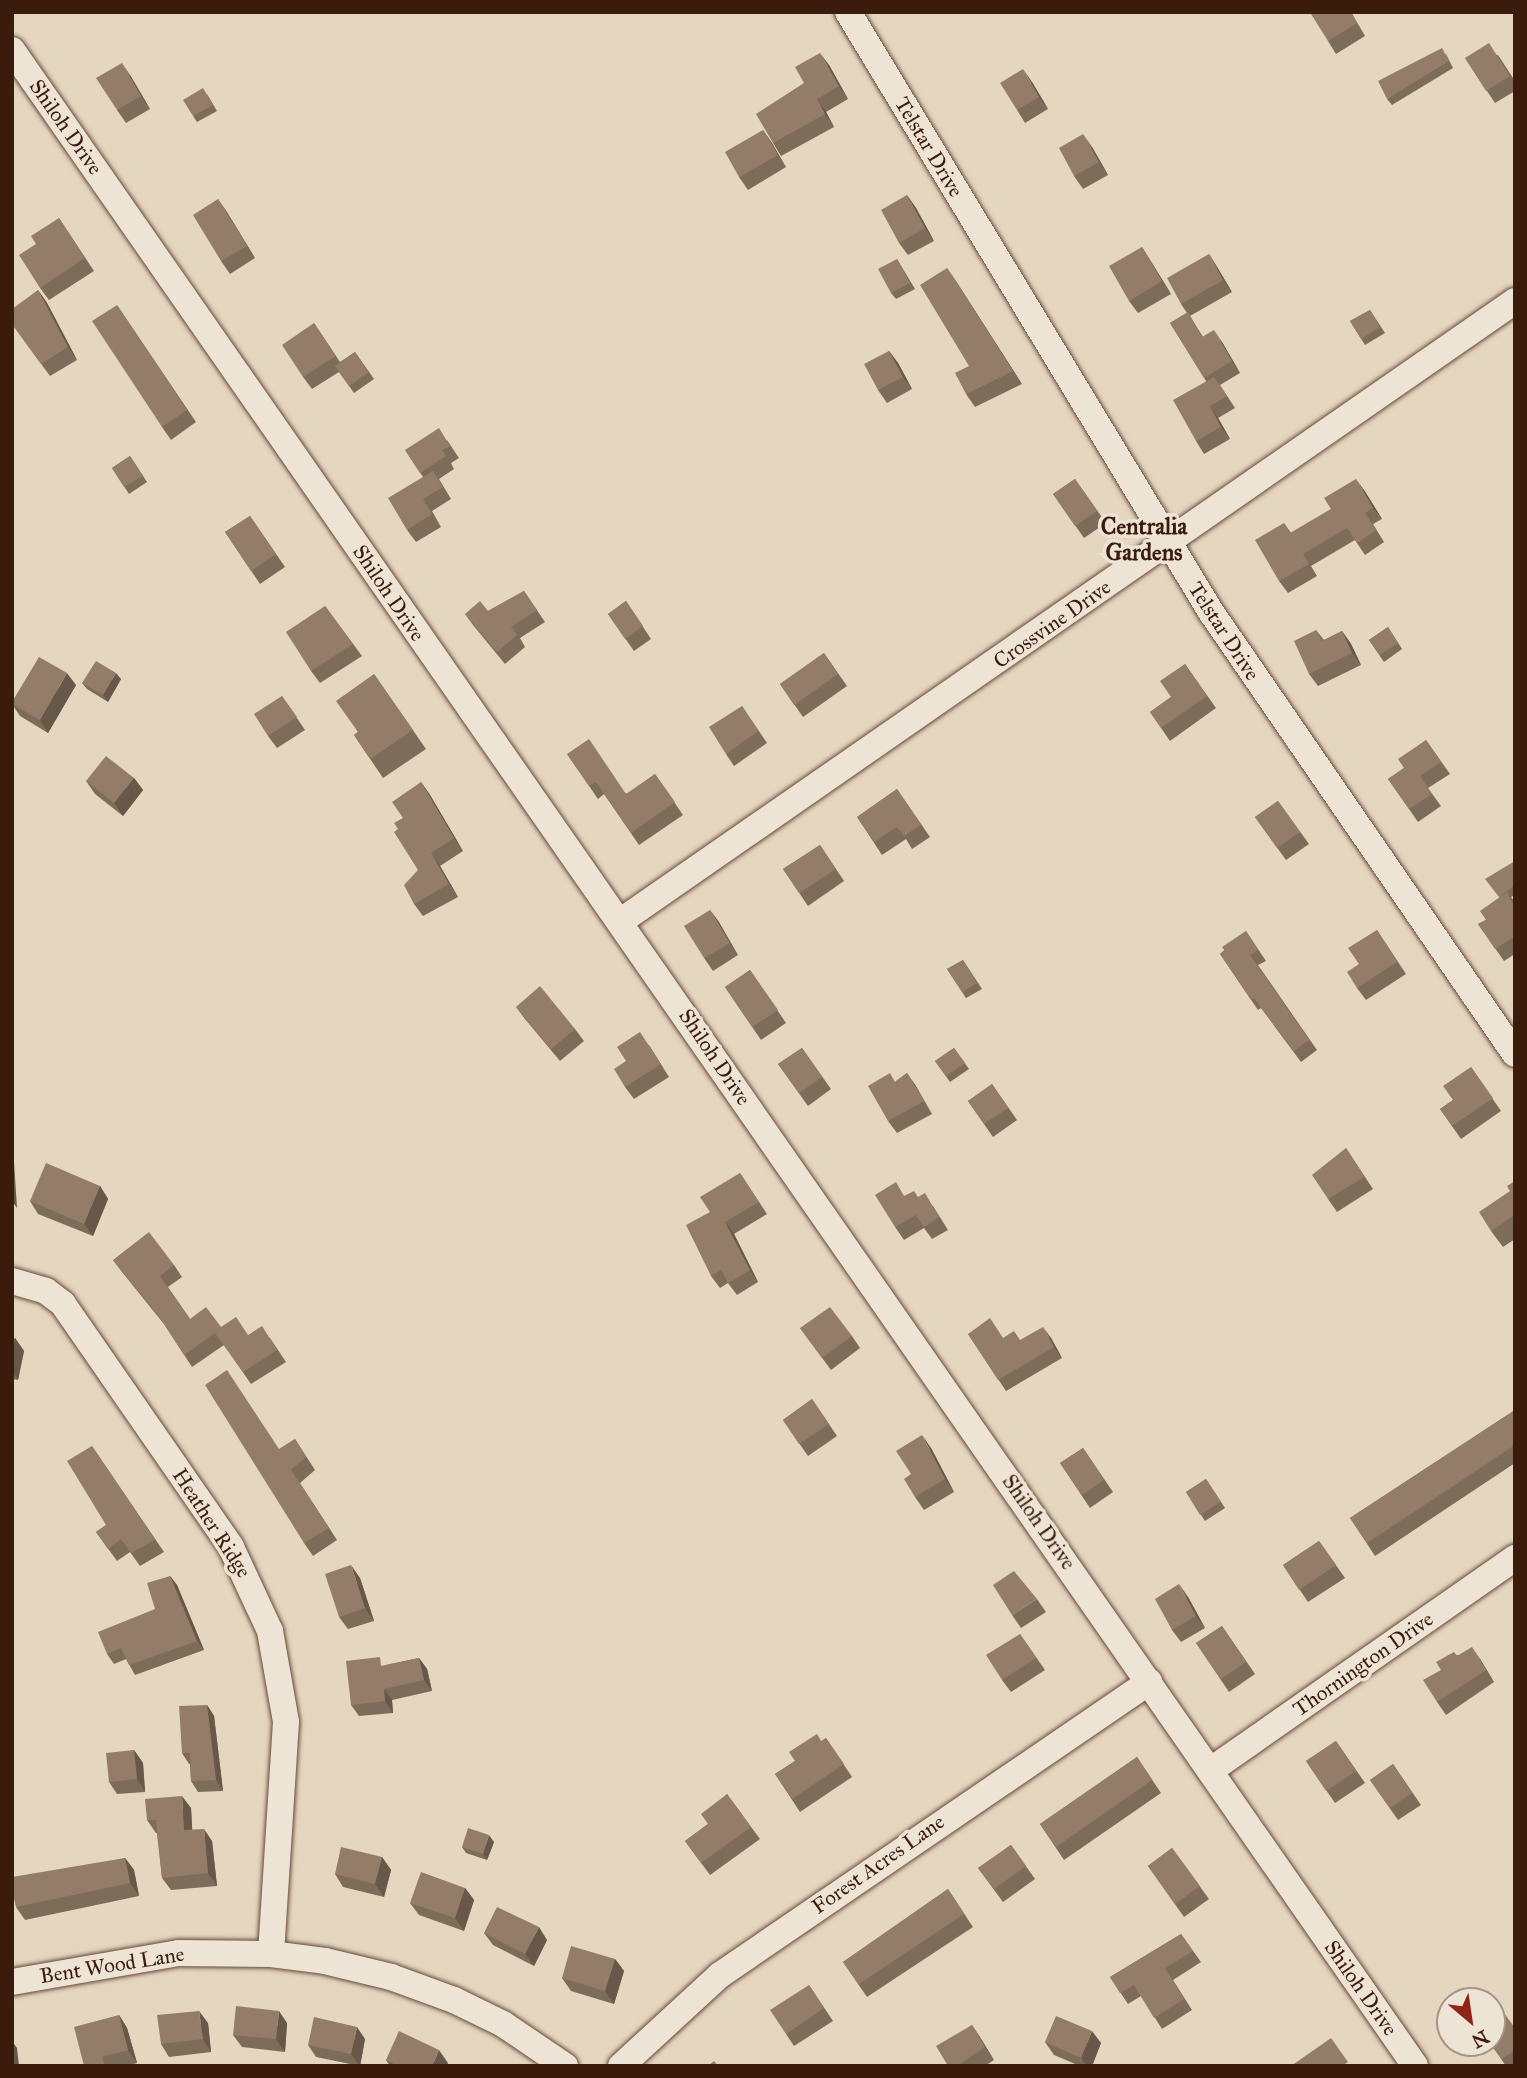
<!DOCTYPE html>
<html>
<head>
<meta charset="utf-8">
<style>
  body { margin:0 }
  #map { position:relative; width:1527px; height:2078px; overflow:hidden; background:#e5d6bf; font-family:"IM FELL Great Primer",serif }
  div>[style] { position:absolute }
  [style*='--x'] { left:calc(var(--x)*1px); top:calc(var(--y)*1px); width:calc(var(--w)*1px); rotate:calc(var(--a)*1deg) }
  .roads { filter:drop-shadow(0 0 2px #664a39) drop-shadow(0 0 2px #664a39) }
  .street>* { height:26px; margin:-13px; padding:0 13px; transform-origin:13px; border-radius:13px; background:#eee4d5 }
  .wall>* { inset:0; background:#7e6c5a }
  .shaded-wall>* { inset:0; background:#67584a }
  .building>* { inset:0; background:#937d69 }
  span { translate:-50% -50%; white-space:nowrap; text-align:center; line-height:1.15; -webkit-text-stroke:7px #eee4d5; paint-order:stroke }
  .street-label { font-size:21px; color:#3b1c0c }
  .neighbourhood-label { font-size:23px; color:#3b1c0c; font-weight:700 }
  .frame { position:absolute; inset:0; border:14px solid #3b1c0c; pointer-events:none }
  .north { position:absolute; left:1436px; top:1987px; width:70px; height:70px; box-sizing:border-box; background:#eee4d5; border:2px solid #a69485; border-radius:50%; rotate:151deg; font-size:19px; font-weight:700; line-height:28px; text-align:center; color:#3b1c0c }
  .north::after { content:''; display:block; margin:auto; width:24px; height:32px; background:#8f2418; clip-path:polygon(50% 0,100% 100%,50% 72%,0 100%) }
</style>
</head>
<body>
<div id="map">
  <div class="roads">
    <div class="street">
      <i style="--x:848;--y:12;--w:701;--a:58.83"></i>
      <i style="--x:1211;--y:612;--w:536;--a:55.48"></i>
      <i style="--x:12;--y:50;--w:2456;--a:55.16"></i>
      <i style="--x:621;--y:921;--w:1088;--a:-34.74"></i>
      <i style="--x:12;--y:1281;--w:35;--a:16"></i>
      <i style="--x:46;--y:1291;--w:21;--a:37"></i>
      <i style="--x:63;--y:1304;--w:295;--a:55.3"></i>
      <i style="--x:231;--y:1547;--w:93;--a:65.1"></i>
      <i style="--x:270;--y:1631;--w:92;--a:80"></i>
      <i style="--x:286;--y:1722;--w:232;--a:93.7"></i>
      <i style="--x:1211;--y:1770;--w:371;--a:-34.9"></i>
      <i style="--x:12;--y:1982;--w:169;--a:-9.9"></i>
      <i style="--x:179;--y:1953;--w:92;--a:0.6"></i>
      <i style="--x:271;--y:1954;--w:54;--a:7.4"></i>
      <i style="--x:325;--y:1961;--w:68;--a:13.6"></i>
      <i style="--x:391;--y:1977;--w:67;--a:20.1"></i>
      <i style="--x:454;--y:2000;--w:55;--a:26.1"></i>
      <i style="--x:503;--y:2024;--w:75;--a:34.1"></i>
      <i style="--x:621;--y:2066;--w:134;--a:-42.6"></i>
      <i style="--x:720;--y:1975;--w:520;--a:-34.33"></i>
    </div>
  </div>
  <div class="wall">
    <i style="clip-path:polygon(1351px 12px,1365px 36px,1336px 54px,1328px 41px)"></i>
    <i style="clip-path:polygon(1446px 54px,1453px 68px,1392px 105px,1387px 99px)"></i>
    <i style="clip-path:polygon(1498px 55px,1515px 81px,1515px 91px,1495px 103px,1465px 58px)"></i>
    <i style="clip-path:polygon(829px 65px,848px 99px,826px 112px,834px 127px,781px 156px,773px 143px,804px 83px)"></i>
    <i style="clip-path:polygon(130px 75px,150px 109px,126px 123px,117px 110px)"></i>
    <i style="clip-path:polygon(1032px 82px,1048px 109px,1025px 123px,1017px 110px)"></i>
    <i style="clip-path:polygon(207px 94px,217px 111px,197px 122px,193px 116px)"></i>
    <i style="clip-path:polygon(763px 130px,786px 167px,748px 190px,739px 177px)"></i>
    <i style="clip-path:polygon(1092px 147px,1108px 175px,1083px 189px,1074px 176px)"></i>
    <i style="clip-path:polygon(907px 195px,916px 208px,934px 241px,908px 255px,899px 243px)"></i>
    <i style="clip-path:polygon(218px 199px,255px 258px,230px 274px,221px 261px)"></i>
    <i style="clip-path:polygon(59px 218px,94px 271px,49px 300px,40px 288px,36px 244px)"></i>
    <i style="clip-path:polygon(1142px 247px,1171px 294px,1138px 313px,1129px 301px)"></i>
    <i style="clip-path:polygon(1209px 254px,1217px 267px,1232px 292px,1190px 316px,1203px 337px,1222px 342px,1240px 373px,1220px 385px,1235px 408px,1218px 418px,1230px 439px,1204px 454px,1196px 441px,1206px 381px,1170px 323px,1187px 313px,1181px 304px)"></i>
    <i style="clip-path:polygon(897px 259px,915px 289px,896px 299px,891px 293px)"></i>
    <i style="clip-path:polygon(947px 268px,1022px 384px,975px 407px,966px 394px,969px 366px)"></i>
    <i style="clip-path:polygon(38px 290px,47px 303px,77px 360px,50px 376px,12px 324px)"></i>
    <i style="clip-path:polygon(117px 305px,196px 422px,171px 440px,162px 427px)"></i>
    <i style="clip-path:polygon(1370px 310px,1385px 333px,1365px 345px,1350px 321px)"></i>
    <i style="clip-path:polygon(314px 323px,340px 362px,355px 352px,374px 379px,354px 393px,339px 372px,312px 389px,303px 377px)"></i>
    <i style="clip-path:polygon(889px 351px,898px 363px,912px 389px,887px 403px,878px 390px)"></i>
    <i style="clip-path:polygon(447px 440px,459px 458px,451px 463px,454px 469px,439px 479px,451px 499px,432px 511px,441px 527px,416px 542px,407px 530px,423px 477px,405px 450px)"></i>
    <i style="clip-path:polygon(130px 456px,147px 482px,129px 494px,112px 468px)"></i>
    <i style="clip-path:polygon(1075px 479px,1106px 523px,1084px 538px,1053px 494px)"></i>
    <i style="clip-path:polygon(1364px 490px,1382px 519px,1373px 524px,1384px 542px,1365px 555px,1355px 540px,1311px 566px,1317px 576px,1288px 593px,1279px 581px,1284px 523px,1291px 533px)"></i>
    <i style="clip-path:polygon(250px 516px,285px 567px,260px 584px,225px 532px)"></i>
    <i style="clip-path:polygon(524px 591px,545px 622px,520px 638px,525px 647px,505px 664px,473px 625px,465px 614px,488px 611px)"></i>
    <i style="clip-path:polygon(626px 601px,651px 639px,634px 651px,608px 614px)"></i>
    <i style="clip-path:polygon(325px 606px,362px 656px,320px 683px,311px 671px)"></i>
    <i style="clip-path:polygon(1388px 627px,1402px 649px,1384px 662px,1369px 640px)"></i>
    <i style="clip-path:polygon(1316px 630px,1324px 640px,1342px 631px,1351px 644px,1361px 665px,1318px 686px,1309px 674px)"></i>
    <i style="clip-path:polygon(824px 653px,847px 686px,803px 717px,780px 684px)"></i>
    <i style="clip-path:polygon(1185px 664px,1216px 708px,1170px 741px,1150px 712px,1171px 697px)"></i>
    <i style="clip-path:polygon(374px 674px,426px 749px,383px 778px,354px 735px,358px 732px)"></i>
    <i style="clip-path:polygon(121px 679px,108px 702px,87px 689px,82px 683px)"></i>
    <i style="clip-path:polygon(76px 685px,48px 733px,20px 716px,12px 704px,12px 702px)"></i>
    <i style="clip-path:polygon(282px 696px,305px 730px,277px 748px,268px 736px)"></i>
    <i style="clip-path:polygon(742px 706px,767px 743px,734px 766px,726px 754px)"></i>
    <i style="clip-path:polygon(1426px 740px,1450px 774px,1428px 788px,1441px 806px,1418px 822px,1388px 779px,1404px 768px)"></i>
    <i style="clip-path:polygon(567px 754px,627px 794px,655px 774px,683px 815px,639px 845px,604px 794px,598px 799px)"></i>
    <i style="clip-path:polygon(134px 778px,143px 790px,123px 816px,95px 794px,86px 781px)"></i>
    <i style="clip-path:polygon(421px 782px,430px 795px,463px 851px,440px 866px,458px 897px,423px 916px,414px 904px,418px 870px,398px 829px,403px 818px)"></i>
    <i style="clip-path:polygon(897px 789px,930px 837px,912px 849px,906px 839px,882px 855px,857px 817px)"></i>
    <i style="clip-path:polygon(1278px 801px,1309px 844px,1286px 860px,1255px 817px)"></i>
    <i style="clip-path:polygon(820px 845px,844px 881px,808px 906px,783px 869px)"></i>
    <i style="clip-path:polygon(1515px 861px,1515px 895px,1511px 897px,1515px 902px,1515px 954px,1504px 961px,1478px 924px,1486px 920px,1499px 898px)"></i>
    <i style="clip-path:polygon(710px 910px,738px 955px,713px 971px,704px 958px)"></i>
    <i style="clip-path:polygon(1377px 930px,1406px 974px,1366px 1000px,1357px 988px,1359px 964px)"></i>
    <i style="clip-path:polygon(1246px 931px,1266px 961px,1258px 965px,1317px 1050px,1301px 1062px,1261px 1008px,1258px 1010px,1220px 954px)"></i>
    <i style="clip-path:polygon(963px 960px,982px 989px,966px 998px,947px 969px)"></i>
    <i style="clip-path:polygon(750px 970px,786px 1023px,761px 1040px,725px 987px)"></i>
    <i style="clip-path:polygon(516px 1007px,575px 1029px,584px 1041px,560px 1061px,525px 1019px)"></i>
    <i style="clip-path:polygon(649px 1045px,669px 1077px,634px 1099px,625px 1087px,626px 1061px)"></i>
    <i style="clip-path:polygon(802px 1048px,831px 1089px,808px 1106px,778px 1064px)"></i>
    <i style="clip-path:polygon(954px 1048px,969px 1069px,950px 1082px,935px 1061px)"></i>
    <i style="clip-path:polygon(1471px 1067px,1501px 1111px,1461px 1139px,1440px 1109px,1453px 1100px)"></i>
    <i style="clip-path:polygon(907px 1073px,932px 1114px,897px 1133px,888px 1121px,896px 1081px)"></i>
    <i style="clip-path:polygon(992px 1084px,1017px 1120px,993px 1137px,968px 1101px)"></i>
    <i style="clip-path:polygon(1346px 1148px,1373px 1189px,1337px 1212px,1328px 1199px)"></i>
    <i style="clip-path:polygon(740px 1173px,767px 1214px,734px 1234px,758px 1282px,737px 1295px,728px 1283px,720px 1288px,711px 1276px,710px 1212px)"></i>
    <i style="clip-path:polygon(1515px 1181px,1515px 1239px,1503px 1247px,1491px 1231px)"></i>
    <i style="clip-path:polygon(100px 1186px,108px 1199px,93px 1236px,38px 1214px,30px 1201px)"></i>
    <i style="clip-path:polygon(905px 1196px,933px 1206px,948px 1230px,932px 1239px,924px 1228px,904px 1240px,895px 1227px)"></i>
    <i style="clip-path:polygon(113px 1260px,174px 1265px,182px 1277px,168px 1287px,190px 1319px,248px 1335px,270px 1338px,286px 1362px,251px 1384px,224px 1345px,192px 1367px,164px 1324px,122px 1272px)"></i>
    <i style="clip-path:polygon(800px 1328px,852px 1336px,860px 1348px,831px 1370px)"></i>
    <i style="clip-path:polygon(968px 1334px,1020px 1340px,1051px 1338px,1062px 1358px,1006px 1391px)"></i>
    <i style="clip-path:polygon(12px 1338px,15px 1338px,24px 1351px,18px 1380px,12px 1379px)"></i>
    <i style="clip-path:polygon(812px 1399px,837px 1436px,808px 1456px,783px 1420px)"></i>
    <i style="clip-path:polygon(1515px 1410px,1515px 1463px,1375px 1556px,1350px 1518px)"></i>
    <i style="clip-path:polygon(295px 1439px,315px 1470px,300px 1483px,337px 1540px,313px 1556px,304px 1543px,280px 1449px)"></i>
    <i style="clip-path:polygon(92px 1446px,164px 1552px,140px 1566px,130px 1552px,117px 1561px,96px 1532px,106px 1525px)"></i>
    <i style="clip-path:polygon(931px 1448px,954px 1492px,924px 1510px,915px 1497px,911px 1474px)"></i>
    <i style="clip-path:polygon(1083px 1448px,1113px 1492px,1090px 1508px,1060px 1463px)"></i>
    <i style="clip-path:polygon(1206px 1479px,1225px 1508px,1205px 1521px,1186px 1492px)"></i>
    <i style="clip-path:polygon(1319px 1541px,1345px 1578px,1308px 1602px,1283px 1565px)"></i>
    <i style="clip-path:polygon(170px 1576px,177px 1585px,204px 1650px,135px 1675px,126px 1659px,114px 1664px,107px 1654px,155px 1609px)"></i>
    <i style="clip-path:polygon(360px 1578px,374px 1621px,348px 1629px,339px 1617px)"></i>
    <i style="clip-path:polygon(1188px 1597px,1205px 1628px,1181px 1642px,1172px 1630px)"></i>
    <i style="clip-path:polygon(1037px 1599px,1046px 1612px,1021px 1628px,1012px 1615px)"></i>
    <i style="clip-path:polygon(1222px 1626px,1255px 1674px,1229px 1692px,1196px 1643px)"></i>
    <i style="clip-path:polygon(1020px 1634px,1045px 1670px,1011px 1692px,1002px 1680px)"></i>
    <i style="clip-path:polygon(1457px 1655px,1480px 1659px,1494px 1682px,1446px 1715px,1437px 1702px,1441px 1670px)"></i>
    <i style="clip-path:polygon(419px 1658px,427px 1669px,432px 1691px,392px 1700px,393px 1713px,359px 1716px,351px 1705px,386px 1665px)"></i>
    <i style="clip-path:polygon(207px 1705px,214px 1716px,223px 1791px,198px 1792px,191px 1781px,190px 1764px,189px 1764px,182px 1753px)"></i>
    <i style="clip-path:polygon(826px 1738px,852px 1777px,800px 1812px,775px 1774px,795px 1761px)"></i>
    <i style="clip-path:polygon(1336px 1741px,1365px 1783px,1335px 1803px,1306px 1761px)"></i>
    <i style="clip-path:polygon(134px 1750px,143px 1763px,145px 1792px,117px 1794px,109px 1782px)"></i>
    <i style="clip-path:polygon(1137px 1757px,1161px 1793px,1064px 1860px,1040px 1824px)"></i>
    <i style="clip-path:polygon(1393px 1764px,1421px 1805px,1398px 1820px,1370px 1780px)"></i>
    <i style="clip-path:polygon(727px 1794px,760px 1839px,710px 1875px,685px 1841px,708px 1824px)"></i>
    <i style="clip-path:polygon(191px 1808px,192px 1830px,212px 1841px,217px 1886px,171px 1890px,162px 1878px,157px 1833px,156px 1833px,147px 1820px)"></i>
    <i style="clip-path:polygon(494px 1842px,487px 1860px,466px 1853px,462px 1847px)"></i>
    <i style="clip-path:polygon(1011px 1845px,1035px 1879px,1003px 1902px,978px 1868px)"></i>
    <i style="clip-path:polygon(1172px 1848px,1209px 1899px,1184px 1917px,1148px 1866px)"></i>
    <i style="clip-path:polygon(382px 1857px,391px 1870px,384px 1897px,343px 1887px,335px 1874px)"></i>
    <i style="clip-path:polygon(125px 1858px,134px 1870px,139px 1896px,25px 1920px,16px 1907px)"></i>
    <i style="clip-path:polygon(465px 1888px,474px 1900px,464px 1931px,419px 1915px,410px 1903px)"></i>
    <i style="clip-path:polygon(948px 1889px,973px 1927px,867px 1997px,843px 1962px)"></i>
    <i style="clip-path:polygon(484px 1933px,547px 1940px,534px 1966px,493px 1945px)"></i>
    <i style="clip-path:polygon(1181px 1934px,1201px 1962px,1173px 1980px,1192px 2010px,1162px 2029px,1141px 1996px,1128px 2004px,1110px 1977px)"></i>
    <i style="clip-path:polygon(615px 1959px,624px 1971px,614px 2004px,571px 1991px,562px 1978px)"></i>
    <i style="clip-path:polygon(809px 1985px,833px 2021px,794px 2046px,786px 2034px)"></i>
    <i style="clip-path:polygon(119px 2015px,127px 2028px,137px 2063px,126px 2066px,84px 2066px)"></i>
    <i style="clip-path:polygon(208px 2023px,211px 2052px,169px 2057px,161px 2044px)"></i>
    <i style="clip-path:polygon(287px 2023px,285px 2052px,242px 2047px,233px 2035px)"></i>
    <i style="clip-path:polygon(972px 2025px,994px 2060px,985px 2066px,948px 2066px)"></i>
    <i style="clip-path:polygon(1515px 2028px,1515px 2066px,1506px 2066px,1490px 2043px)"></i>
    <i style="clip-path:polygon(365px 2039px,360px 2066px,316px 2057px,308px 2045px)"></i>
    <i style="clip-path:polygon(1045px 2042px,1101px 2043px,1092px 2066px,1080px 2066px,1054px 2055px)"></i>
    <i style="clip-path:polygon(386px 2060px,448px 2063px,446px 2066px,390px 2066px)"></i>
  </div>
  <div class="shaded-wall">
    <i style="clip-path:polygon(820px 53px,829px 65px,848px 99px,839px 86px)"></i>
    <i style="clip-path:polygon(122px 63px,130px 75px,150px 109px,141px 96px)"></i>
    <i style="clip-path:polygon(1023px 69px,1032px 82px,1048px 109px,1039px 97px)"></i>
    <i style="clip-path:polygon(817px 99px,826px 112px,834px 127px,825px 114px)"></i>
    <i style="clip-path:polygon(763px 130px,772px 143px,786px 167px,778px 155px)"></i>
    <i style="clip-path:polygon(1083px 134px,1092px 147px,1108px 175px,1099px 162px)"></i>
    <i style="clip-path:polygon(907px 195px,916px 208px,934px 241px,925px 228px)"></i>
    <i style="clip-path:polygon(218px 199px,227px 212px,255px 258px,247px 246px)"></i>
    <i style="clip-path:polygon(1142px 247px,1150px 260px,1171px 294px,1162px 281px)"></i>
    <i style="clip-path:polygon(1209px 254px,1217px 267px,1232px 292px,1223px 280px)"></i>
    <i style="clip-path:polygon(947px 268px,956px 281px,1022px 384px,1013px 371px)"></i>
    <i style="clip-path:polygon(38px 290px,47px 303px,77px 360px,68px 347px)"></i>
    <i style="clip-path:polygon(1214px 330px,1222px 342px,1240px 373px,1232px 361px)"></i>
    <i style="clip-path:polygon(889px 351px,898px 363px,912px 389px,903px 377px)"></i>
    <i style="clip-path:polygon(1210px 406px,1218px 418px,1230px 439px,1221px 427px)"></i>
    <i style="clip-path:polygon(1356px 479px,1364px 490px,1382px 519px,1373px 508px)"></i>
    <i style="clip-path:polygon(1342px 631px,1351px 644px,1361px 665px,1352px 653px)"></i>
    <i style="clip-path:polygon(67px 673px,76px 685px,48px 733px,40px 720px)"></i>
    <i style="clip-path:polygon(116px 673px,121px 679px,108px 702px,103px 695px)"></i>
    <i style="clip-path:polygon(134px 778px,143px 790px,123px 816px,114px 803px)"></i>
    <i style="clip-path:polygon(421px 782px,430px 795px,463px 851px,454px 838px)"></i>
    <i style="clip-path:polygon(431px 853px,440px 866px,458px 897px,449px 884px)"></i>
    <i style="clip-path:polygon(710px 910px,719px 922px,738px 955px,730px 943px)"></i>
    <i style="clip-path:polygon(907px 1073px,916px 1086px,932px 1114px,924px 1101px)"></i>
    <i style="clip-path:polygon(12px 1159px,14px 1162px,17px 1208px,12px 1201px)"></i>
    <i style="clip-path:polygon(100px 1186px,108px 1199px,93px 1236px,84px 1224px)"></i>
    <i style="clip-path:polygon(725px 1222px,734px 1234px,758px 1282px,750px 1270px)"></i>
    <i style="clip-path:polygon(1043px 1327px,1051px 1338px,1062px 1358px,1054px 1347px)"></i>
    <i style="clip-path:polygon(15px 1338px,24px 1351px,18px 1380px,12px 1371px,12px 1353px)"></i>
    <i style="clip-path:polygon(922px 1435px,931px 1448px,954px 1492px,945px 1479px)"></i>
    <i style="clip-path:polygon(351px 1565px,360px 1578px,374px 1621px,365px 1608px)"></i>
    <i style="clip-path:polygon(170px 1576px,177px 1585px,204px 1650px,197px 1641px)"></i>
    <i style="clip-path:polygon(1179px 1584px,1188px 1597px,1205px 1628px,1196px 1616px)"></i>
    <i style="clip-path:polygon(1472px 1647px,1480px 1659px,1494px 1682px,1486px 1670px)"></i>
    <i style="clip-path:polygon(419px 1658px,427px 1669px,432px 1691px,424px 1680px)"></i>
    <i style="clip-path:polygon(384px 1689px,392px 1700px,393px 1713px,385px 1701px)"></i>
    <i style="clip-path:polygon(207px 1705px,214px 1716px,223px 1791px,216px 1780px)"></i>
    <i style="clip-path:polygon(134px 1750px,143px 1763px,145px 1792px,137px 1779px)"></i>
    <i style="clip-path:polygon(182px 1796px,191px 1808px,193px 1843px,184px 1830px)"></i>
    <i style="clip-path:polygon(204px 1829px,212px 1841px,217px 1886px,208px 1873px)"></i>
    <i style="clip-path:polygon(489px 1835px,494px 1842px,487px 1860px,483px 1854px)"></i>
    <i style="clip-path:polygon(382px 1857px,391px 1870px,384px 1897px,375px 1884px)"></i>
    <i style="clip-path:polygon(125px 1858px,134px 1870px,139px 1896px,130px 1883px)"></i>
    <i style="clip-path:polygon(465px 1888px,474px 1900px,464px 1931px,455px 1918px)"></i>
    <i style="clip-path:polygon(539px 1927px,547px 1940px,534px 1966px,525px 1954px)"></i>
    <i style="clip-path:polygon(615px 1959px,624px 1971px,614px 2004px,605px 1991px)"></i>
    <i style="clip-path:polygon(199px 2011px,208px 2023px,211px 2052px,203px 2039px)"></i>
    <i style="clip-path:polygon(279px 2011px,287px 2023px,285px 2052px,276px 2039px)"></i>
    <i style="clip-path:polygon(119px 2015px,127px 2028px,137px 2063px,128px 2050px)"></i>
    <i style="clip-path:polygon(972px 2025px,980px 2037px,994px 2060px,985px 2047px)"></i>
    <i style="clip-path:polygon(357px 2027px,365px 2039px,360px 2066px,351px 2054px)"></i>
    <i style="clip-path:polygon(1092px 2031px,1101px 2043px,1092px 2066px,1087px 2066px,1081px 2058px)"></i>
    <i style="clip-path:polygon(12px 2041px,17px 2048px,19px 2066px,14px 2066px,12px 2063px)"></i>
    <i style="clip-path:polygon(439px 2050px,448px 2063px,446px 2066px,432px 2066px)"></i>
  </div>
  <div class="building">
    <i style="clip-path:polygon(1313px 12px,1350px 12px,1357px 23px,1328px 41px,1311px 14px)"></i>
    <i style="clip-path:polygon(1489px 43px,1510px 76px,1486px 91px,1465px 58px)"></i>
    <i style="clip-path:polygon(1442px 48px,1449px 61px,1387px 99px,1378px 81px)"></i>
    <i style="clip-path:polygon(820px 53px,839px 86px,817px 99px,825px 114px,773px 143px,756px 114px,804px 83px,795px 67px)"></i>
    <i style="clip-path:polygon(122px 63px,141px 96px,117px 110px,96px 78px)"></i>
    <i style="clip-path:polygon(1023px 69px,1039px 97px,1017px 110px,1000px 83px)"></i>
    <i style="clip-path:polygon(203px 88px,213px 105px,193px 116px,183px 100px)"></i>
    <i style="clip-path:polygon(763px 130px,778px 155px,739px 177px,725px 152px)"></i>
    <i style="clip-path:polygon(1083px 134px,1099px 162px,1074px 176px,1059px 148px)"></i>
    <i style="clip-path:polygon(907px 195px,925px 228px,899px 243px,881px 210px)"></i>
    <i style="clip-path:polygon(218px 199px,247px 246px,221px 261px,193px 215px)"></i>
    <i style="clip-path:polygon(59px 218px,85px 258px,40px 288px,19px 255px,36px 244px,31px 236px)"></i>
    <i style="clip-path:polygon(1142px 247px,1162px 281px,1129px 301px,1109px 266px)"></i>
    <i style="clip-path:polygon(1209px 254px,1223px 280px,1181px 304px,1167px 278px)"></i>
    <i style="clip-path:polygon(897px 259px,910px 283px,891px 293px,878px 269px)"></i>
    <i style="clip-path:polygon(947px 268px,1013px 371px,966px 394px,955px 373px,969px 366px,920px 285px)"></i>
    <i style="clip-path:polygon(38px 290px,68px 347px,41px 364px,12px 324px,12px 309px)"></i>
    <i style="clip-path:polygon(117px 305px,187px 410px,162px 427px,92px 321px)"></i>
    <i style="clip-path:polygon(1370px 310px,1380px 327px,1361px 339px,1350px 321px)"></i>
    <i style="clip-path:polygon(1188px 312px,1202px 337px,1214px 330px,1232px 361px,1204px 378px,1170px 323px)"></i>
    <i style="clip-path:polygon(314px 323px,336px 356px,303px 377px,282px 345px)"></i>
    <i style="clip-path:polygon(889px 351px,903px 377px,878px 390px,864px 364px)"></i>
    <i style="clip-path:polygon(355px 352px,369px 372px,349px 386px,335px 366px)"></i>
    <i style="clip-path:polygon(1214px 377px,1227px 396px,1210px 406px,1221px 427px,1196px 441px,1173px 400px)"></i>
    <i style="clip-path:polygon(439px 428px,450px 446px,442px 450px,446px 456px,420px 473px,405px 450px)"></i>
    <i style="clip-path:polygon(130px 456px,143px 476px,124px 487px,112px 468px)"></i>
    <i style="clip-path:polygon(433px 471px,443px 487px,423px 499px,432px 514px,407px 530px,388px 498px)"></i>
    <i style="clip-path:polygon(1075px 479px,1097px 511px,1075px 526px,1053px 494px)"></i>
    <i style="clip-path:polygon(1356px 479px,1373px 508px,1365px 513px,1376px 530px,1357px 543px,1347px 528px,1303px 554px,1309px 564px,1279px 581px,1255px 540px,1284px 523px,1290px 533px,1331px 509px,1324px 498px)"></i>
    <i style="clip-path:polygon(250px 516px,276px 554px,251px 571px,225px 532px)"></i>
    <i style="clip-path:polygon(524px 591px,537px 610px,511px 627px,517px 635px,497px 652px,465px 614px,480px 601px,488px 611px)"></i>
    <i style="clip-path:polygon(626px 601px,643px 626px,625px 639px,608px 614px)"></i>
    <i style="clip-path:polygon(325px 606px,353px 644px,311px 671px,286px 632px)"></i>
    <i style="clip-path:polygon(1388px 627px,1398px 643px,1380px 655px,1369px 640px)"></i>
    <i style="clip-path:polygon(1316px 630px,1322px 641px,1342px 631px,1352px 653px,1309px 674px,1294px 641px)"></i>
    <i style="clip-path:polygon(824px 653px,838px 674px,794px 705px,780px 684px)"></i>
    <i style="clip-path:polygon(39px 657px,67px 673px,40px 720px,12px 704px,12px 702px)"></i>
    <i style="clip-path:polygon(96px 661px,116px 673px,103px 695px,82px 683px)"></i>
    <i style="clip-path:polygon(1185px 664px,1207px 696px,1161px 728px,1150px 712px,1171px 697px,1160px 681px)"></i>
    <i style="clip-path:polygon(374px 674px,413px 730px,370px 759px,354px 735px,358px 732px,336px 701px)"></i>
    <i style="clip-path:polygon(282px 696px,297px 717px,268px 736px,254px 714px)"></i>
    <i style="clip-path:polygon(742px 706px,758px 731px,726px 754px,709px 727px)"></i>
    <i style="clip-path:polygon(589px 739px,626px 794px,655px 774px,675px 802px,631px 833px,596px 782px,589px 786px,567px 754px)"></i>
    <i style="clip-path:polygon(1426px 740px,1441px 762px,1420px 776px,1432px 794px,1409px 809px,1388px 779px,1404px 768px,1398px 759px)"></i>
    <i style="clip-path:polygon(106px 756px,134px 778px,114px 803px,86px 781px)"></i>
    <i style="clip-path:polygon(421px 782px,454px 838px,431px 853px,449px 884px,414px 904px,404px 885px,418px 870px,394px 832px,398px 829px,394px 823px,403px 818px,392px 802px)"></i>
    <i style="clip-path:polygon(897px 789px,921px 825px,904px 836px,897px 827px,874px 842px,857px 817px)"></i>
    <i style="clip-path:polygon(1278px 801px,1300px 832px,1277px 848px,1255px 817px)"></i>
    <i style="clip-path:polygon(820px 845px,836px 869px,799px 893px,783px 869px)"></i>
    <i style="clip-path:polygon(1515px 861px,1515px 885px,1499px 897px,1485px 879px)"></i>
    <i style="clip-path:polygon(1507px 892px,1515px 908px,1515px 936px,1495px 949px,1478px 924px,1486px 920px,1480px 911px)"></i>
    <i style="clip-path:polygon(710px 910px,730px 943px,704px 958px,684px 926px)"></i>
    <i style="clip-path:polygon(1377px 930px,1397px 962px,1357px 988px,1347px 972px,1359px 964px,1348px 948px)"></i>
    <i style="clip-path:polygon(1246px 931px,1258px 950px,1250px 955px,1309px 1040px,1294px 1051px,1254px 998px,1251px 1000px,1220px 954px,1225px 951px,1222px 947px)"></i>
    <i style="clip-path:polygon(963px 960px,977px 983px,962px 992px,947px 969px)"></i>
    <i style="clip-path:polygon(750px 970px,778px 1010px,752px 1027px,725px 987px)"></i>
    <i style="clip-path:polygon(540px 986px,575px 1029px,551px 1049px,516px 1007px)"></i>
    <i style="clip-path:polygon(640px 1032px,661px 1064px,625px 1087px,614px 1069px,626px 1061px,617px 1047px)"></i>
    <i style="clip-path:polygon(802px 1048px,822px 1077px,799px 1093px,778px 1064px)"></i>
    <i style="clip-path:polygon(954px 1048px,965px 1063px,946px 1076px,935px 1061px)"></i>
    <i style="clip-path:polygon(1471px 1067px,1493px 1098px,1452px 1126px,1440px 1109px,1453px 1100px,1443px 1086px)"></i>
    <i style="clip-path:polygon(890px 1073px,895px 1082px,907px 1073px,924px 1101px,888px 1121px,868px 1086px)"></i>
    <i style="clip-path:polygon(992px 1084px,1008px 1108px,984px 1124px,968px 1101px)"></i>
    <i style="clip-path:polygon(1346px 1148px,1364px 1177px,1328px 1199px,1312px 1175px)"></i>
    <i style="clip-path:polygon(46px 1163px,100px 1186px,84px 1224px,30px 1201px)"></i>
    <i style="clip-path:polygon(740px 1173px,759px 1202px,725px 1222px,750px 1270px,728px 1283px,721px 1270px,711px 1276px,686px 1225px,710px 1212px,700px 1197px)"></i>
    <i style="clip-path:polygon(1515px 1181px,1515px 1215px,1491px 1231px,1479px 1212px,1510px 1191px,1507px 1186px)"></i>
    <i style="clip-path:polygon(896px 1182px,904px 1196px,914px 1191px,918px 1197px,925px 1193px,939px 1217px,924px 1227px,916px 1215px,895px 1227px,875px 1195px)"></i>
    <i style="clip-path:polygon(149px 1232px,174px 1265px,160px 1276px,190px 1319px,206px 1307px,221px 1327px,236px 1317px,248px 1335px,262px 1326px,277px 1350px,243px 1372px,215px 1333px,184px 1355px,159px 1316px,113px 1260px)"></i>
    <i style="clip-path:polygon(830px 1307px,852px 1336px,822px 1358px,800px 1328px)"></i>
    <i style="clip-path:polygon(990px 1318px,1003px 1338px,1014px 1331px,1020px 1340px,1043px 1327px,1054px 1347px,998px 1380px,968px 1334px)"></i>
    <i style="clip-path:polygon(12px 1338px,15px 1338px,12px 1353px)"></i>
    <i style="clip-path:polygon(227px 1370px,279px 1449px,295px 1439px,306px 1457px,291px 1470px,329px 1528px,304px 1543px,205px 1385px)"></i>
    <i style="clip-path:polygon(812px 1399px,829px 1424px,799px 1444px,783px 1420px)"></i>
    <i style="clip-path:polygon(1515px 1410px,1515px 1445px,1367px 1543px,1350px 1518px)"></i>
    <i style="clip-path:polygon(922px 1435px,945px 1479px,915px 1497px,904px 1479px,911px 1474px,896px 1451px)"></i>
    <i style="clip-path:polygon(92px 1446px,155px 1540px,131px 1553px,121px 1539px,108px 1549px,96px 1532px,106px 1525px,67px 1461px)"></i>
    <i style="clip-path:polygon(1083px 1448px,1104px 1480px,1082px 1495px,1060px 1463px)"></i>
    <i style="clip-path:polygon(1206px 1479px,1221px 1502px,1200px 1515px,1186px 1492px)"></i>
    <i style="clip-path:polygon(1319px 1541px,1336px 1565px,1299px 1590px,1283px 1565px)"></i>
    <i style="clip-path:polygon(351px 1565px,365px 1608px,339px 1617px,325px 1574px)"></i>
    <i style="clip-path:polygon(1014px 1571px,1037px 1599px,1012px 1615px,993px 1585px)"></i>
    <i style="clip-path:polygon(170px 1576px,197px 1641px,129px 1665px,121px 1648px,107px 1654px,98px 1632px,155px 1609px,147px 1583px)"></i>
    <i style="clip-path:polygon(1179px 1584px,1196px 1616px,1172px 1630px,1155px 1599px)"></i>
    <i style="clip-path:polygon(1222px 1626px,1246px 1662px,1221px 1679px,1196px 1643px)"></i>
    <i style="clip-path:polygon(1020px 1634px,1036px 1658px,1002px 1680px,986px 1655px)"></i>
    <i style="clip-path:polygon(1472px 1647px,1486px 1670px,1437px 1702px,1423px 1680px,1441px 1670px,1436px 1662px,1454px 1652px,1457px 1656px)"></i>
    <i style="clip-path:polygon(380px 1657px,381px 1666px,419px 1658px,424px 1680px,384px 1689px,385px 1701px,351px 1705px,346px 1661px)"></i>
    <i style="clip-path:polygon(207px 1705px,216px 1780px,191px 1781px,190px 1753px,182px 1753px,179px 1706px)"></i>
    <i style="clip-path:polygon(817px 1734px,821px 1741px,826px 1738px,844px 1764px,792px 1799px,775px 1774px,795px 1761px,789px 1752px)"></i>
    <i style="clip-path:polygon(1336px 1741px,1356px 1771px,1326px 1791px,1306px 1761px)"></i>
    <i style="clip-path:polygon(134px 1750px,137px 1779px,109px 1782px,106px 1753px)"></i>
    <i style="clip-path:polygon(1137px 1757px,1152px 1780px,1056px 1847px,1040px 1824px)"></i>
    <i style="clip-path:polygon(1393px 1764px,1412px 1793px,1390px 1808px,1370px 1780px)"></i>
    <i style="clip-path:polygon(727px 1794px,751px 1827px,701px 1863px,685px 1841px,708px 1824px,701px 1814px)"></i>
    <i style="clip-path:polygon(182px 1796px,184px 1830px,204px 1829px,208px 1873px,162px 1878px,156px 1820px,147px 1820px,145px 1799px)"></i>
    <i style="clip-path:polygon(468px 1828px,489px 1835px,483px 1854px,462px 1847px)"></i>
    <i style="clip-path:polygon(1011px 1845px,1026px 1866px,994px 1889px,978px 1868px)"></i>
    <i style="clip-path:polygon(341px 1847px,382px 1857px,375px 1884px,335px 1874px)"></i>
    <i style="clip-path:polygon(1172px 1848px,1200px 1886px,1175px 1904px,1148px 1866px)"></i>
    <i style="clip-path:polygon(125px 1858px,130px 1883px,16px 1907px,12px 1890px,12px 1877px)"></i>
    <i style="clip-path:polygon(421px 1872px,465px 1888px,455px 1918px,410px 1903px)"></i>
    <i style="clip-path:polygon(948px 1889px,964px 1914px,859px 1984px,843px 1962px)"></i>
    <i style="clip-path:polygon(497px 1907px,539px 1927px,525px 1954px,484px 1933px)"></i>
    <i style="clip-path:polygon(1181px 1934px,1193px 1951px,1165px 1968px,1184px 1999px,1154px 2018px,1134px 1985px,1120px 1993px,1110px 1977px)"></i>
    <i style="clip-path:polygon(571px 1946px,615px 1959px,605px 1991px,562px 1978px)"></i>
    <i style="clip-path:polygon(809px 1985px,824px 2008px,786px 2034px,770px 2010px)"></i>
    <i style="clip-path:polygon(236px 2006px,279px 2011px,276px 2039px,233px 2035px)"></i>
    <i style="clip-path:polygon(199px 2011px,203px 2039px,161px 2044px,157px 2015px)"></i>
    <i style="clip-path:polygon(1504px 2013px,1515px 2028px,1515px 2050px,1502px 2059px,1490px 2043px,1492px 2043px,1492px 2024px)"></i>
    <i style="clip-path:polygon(119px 2015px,128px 2050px,102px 2057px,105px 2066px,84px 2066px,74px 2027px)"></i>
    <i style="clip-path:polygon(1056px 2016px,1092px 2031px,1081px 2058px,1045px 2042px)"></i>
    <i style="clip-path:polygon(314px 2017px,357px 2027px,351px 2054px,308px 2045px)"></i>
    <i style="clip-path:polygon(972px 2025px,985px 2047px,957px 2066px,948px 2066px,936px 2046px)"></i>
    <i style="clip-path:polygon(399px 2031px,439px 2050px,432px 2066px,398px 2066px,386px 2060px)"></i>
    <i style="clip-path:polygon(1331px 2038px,1348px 2062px,1342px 2066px,1291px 2066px)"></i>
    <i style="clip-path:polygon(714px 2061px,718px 2066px,708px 2066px)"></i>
  </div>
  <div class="street-label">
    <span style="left:66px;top:127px;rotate:55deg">Shiloh Drive</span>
    <span style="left:929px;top:147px;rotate:59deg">Telstar Drive</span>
    <span style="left:389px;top:593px;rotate:56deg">Shiloh Drive</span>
    <span style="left:1052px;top:624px;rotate:-35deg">Crossvine Drive</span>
    <span style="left:1224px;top:631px;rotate:57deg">Telstar Drive</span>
    <span style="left:715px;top:1057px;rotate:56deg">Shiloh Drive</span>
    <span style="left:1039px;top:1522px;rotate:55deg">Shiloh Drive</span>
    <span style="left:212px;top:1523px;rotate:57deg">Heather Ridge</span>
    <span style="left:1363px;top:1664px;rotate:-35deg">Thornington Drive</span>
    <span style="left:878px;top:1864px;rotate:-35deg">Forest Acres Lane</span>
    <span style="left:112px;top:1965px;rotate:-9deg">Bent Wood Lane</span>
    <span style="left:1361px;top:1988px;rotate:55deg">Shiloh Drive</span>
  </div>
  <div class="neighbourhood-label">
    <span style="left:1144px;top:539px">Centralia<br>Gardens</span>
  </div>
  <div class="frame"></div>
  <div class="north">N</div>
</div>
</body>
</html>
